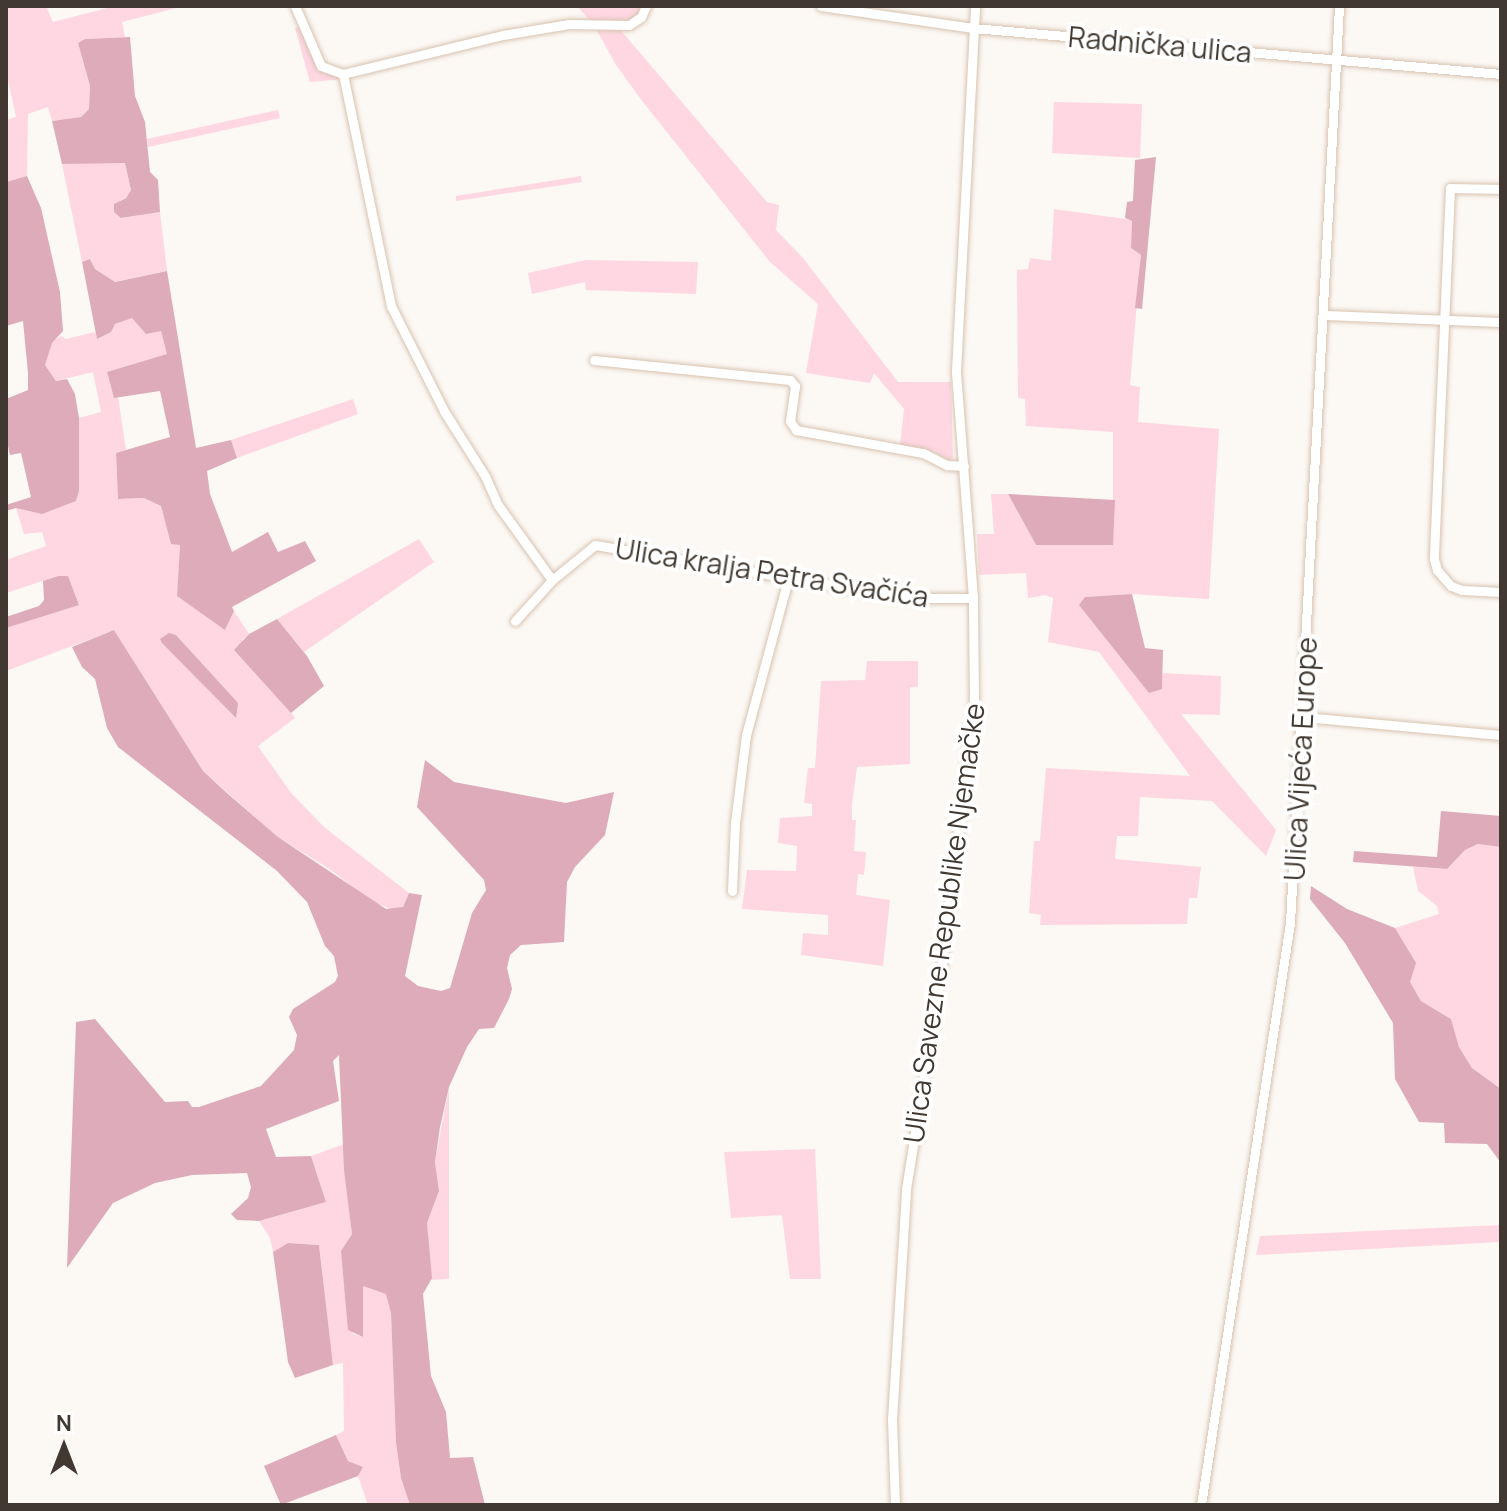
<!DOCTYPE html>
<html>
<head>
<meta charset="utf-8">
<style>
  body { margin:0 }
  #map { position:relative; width:1507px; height:1511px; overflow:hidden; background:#fcf8f4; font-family:Manrope,sans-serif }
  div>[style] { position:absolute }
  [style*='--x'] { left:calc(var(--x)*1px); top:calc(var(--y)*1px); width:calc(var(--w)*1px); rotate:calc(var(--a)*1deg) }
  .green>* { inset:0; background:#fed7e3 }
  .forest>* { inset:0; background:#deabbb }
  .roads { filter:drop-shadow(0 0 2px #d7c3b0) drop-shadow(0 0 2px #d7c3b0) }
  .street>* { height:9px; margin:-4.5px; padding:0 4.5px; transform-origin:4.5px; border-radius:4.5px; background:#fff }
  span { translate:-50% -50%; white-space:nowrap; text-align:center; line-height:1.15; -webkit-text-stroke:8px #fff; paint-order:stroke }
  .street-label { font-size:28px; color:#413931 }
  .frame { position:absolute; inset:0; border:8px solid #413931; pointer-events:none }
  .north { position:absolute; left:24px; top:1407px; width:80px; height:80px; -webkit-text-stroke:6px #fff; paint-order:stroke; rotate:0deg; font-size:22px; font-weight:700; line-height:32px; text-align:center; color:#413931 }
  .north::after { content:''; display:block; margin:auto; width:28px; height:36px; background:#413931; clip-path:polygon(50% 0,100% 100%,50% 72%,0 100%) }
</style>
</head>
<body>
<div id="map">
  <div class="green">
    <i style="clip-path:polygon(6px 6px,46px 6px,53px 22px,115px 6px,184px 6px,122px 22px,125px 37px,85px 39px,78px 43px,90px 86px,89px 109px,81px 117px,52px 121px,48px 107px,28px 114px,27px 176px,6px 182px,6px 120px,16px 117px,6px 71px)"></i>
    <i style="clip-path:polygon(577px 6px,642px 6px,638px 14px,618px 27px,767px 202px,779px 205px,776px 230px,803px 258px,898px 382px,951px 382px,953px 458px,950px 461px,934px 452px,900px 445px,904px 409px,874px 373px,870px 383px,806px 373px,818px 304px,770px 262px,643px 102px,616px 65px,594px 25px)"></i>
    <i style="clip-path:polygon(302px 26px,317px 62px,344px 79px,310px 82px,295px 28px)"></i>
    <i style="clip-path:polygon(1054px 102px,1142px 104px,1140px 158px,1052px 153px)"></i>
    <i style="clip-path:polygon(278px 110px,280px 118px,148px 147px,147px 139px)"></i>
    <i style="clip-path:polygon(88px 162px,125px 162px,131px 190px,126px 197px,115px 204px,121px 218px,160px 212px,167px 271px,114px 282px,95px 269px,90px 259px,82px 262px,62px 164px)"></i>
    <i style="clip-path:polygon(581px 176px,582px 182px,456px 201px,456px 196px)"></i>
    <i style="clip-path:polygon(1054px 209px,1132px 220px,1131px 248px,1141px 255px,1130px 385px,1140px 387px,1138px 422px,1219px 429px,1209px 599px,1132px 594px,1085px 597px,1161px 689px,1163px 673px,1221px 676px,1220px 715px,1181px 714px,1276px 830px,1266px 856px,1212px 801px,1140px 797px,1138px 836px,1117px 836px,1115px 859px,1201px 867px,1197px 898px,1189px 898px,1187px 924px,1040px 925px,1041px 915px,1029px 913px,1034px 841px,1040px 841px,1046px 768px,1190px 776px,1099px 652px,1048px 642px,1053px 598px,1045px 595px,1028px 598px,1026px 573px,979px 575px,977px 534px,994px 534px,991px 494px,1008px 494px,1036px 545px,1113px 544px,1113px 432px,1026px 426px,1025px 399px,1018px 398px,1017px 270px,1028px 269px,1030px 258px,1051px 261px)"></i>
    <i style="clip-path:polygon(586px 260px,698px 262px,696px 294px,586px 290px,585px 282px,532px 294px,528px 273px)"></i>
    <i style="clip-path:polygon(evenodd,132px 318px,161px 330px,168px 355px,107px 373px,114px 397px,118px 397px,126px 450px,116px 453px,118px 499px,144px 498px,161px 506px,171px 543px,180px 544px,177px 596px,225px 629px,234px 611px,249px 634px,242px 640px,295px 718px,258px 746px,291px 793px,324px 827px,409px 893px,403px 907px,396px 911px,373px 902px,328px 868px,278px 837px,203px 771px,114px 630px,6px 671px,6px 628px,79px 604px,58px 576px,6px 593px,6px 560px,46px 546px,42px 532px,24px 534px,16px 508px,76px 501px,79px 491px,79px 418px,101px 412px,93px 372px,56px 381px,45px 365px,48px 354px,52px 342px,61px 336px,66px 339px,95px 332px,97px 338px,114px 324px,132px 318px,176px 635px,237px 703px,235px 717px,161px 639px,176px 635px)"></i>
    <i style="clip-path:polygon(353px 399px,358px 414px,237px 458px,231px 440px)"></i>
    <i style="clip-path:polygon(419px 539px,434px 562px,304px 652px,277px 619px)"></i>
    <i style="clip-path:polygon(867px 661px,918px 661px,918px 687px,910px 687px,910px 764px,857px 767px,852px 805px,852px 820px,856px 820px,854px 851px,866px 852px,864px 875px,858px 874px,856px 895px,890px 900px,883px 966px,801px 955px,803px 933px,828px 935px,828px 915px,742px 909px,747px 870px,796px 871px,797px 846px,778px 843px,780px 818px,812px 816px,812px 804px,804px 803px,808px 768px,815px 768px,821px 681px,865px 680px)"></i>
    <i style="clip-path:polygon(1478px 844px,1501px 847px,1501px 1089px,1472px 1068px,1459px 1047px,1451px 1019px,1421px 1001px,1410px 982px,1402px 940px,1395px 928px,1439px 914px,1437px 906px,1418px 891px,1413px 867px,1447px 869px,1465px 850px)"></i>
    <i style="clip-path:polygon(449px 1087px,449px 1279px,430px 1280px,427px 1223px,439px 1191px,435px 1162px)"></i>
    <i style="clip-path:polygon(344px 1144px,352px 1234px,341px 1251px,353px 1334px,363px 1337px,363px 1286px,387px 1294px,391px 1313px,396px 1443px,401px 1478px,410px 1505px,368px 1505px,358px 1476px,363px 1467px,348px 1461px,336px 1435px,344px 1431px,343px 1363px,333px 1365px,319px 1245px,288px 1243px,273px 1252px,270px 1238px,259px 1221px,326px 1202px,311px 1156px)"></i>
    <i style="clip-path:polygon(815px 1149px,821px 1279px,790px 1279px,782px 1215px,731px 1218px,724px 1152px)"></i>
    <i style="clip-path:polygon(1501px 1225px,1501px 1242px,1256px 1255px,1260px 1236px)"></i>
  </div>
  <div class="forest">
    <i style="clip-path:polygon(130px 37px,135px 96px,145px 122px,150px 172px,158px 180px,160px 212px,121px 218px,114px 212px,114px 204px,126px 198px,131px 190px,125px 163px,62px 164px,52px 121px,81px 117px,89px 109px,90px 86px,78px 43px,85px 39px)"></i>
    <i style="clip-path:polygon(1156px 157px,1142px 309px,1135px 308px,1141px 255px,1131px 248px,1132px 221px,1125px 218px,1127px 202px,1133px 201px,1135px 160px)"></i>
    <i style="clip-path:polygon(27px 176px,41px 208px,60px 292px,63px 331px,52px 343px,45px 365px,56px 381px,67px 379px,75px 394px,79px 418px,79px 491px,76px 501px,42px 514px,16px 508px,6px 511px,6px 505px,31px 497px,21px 453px,10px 455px,6px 437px,6px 399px,28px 390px,28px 373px,23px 321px,6px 326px,6px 182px)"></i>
    <i style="clip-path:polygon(90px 259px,95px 269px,115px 282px,167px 271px,196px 448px,231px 440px,237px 458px,207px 471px,210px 494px,232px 552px,268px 532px,278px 552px,305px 541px,316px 561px,232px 607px,234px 611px,225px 630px,177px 596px,180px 545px,171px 544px,161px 506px,144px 498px,118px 499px,116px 453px,170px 437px,160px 391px,114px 398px,107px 372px,167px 354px,161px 331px,146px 334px,132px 318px,115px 324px,111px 332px,97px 339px,82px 262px)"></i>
    <i style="clip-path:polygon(1008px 494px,1115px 500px,1113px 545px,1036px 545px)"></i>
    <i style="clip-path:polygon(58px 576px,68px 576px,79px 605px,6px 628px,6px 617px,39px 606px,44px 600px,43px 581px)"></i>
    <i style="clip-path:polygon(1132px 594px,1145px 648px,1163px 650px,1162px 689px,1149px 693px,1079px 605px,1085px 597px)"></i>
    <i style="clip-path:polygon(277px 619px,307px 656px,324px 686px,291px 713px,234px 650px,249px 634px)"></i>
    <i style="clip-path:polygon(114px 630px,203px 771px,228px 794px,278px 837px,386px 909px,403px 907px,409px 893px,422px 895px,405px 976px,418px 986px,441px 991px,450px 988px,472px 913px,486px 890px,484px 880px,417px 807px,425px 760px,454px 782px,566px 803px,614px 792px,605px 835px,575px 867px,567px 882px,564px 942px,521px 945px,510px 955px,507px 968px,512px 989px,509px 999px,494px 1028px,479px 1029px,467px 1047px,449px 1087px,440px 1127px,435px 1162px,439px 1191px,427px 1223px,432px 1278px,423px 1294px,431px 1376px,446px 1412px,450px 1458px,473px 1457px,485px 1505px,410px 1505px,401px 1478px,396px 1443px,391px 1313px,386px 1294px,363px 1286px,363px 1337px,348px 1330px,341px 1251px,352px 1234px,344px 1170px,339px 1055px,333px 1061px,339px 1101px,266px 1129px,276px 1157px,311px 1156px,326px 1202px,259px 1221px,237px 1220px,231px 1214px,248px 1198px,251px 1187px,247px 1173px,192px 1175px,155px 1183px,113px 1203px,67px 1268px,76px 1022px,95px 1019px,165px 1102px,188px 1101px,192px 1107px,199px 1107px,261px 1086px,294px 1050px,297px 1035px,289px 1017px,293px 1009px,335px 982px,338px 976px,334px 956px,325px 946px,307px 902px,277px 871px,118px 747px,107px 728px,95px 679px,82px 667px,72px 647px)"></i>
    <i style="clip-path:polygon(169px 633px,176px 635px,238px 703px,236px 718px,162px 643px,160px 639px)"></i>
    <i style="clip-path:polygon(1441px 811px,1501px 816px,1501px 847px,1478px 844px,1465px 850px,1447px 869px,1353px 862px,1354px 851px,1437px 857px)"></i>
    <i style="clip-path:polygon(1311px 886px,1347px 909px,1395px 928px,1416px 963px,1410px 982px,1421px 1001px,1451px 1019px,1459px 1047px,1472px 1068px,1501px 1089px,1501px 1163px,1487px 1144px,1445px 1143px,1444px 1123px,1419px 1122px,1395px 1079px,1393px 1023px,1345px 943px,1310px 899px)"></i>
    <i style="clip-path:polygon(288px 1243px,319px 1245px,333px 1365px,295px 1378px,288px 1362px,273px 1252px)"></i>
    <i style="clip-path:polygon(336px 1435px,348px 1461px,363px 1467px,358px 1476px,281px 1505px,264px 1466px)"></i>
  </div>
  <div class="roads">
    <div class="street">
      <i style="--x:295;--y:6;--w:65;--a:66.6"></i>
      <i style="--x:321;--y:66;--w:23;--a:20"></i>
      <i style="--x:646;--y:6;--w:12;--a:114"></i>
      <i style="--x:641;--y:17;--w:14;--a:146"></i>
      <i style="--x:629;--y:25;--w:60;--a:-179"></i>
      <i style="--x:569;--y:24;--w:67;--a:170.5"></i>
      <i style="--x:503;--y:35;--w:165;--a:166.3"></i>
      <i style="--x:343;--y:74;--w:237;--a:78.3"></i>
      <i style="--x:391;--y:306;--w:118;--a:63.2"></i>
      <i style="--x:444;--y:411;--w:77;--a:57.8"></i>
      <i style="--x:485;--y:476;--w:32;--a:66"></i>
      <i style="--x:498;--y:505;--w:92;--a:54.2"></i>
      <i style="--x:552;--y:580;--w:55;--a:-39.1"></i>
      <i style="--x:595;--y:545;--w:318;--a:9.6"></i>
      <i style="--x:909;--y:598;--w:64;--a:0"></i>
      <i style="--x:821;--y:6;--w:154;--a:8.2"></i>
      <i style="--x:973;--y:28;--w:530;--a:4.98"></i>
      <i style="--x:1501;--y:189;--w:51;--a:-178.9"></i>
      <i style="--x:1450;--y:188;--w:371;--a:92.5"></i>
      <i style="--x:1434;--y:559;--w:11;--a:75"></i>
      <i style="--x:1437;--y:570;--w:21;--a:49"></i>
      <i style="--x:1451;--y:586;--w:12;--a:20"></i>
      <i style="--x:1462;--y:590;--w:39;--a:3"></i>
      <i style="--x:1324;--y:315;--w:177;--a:2.3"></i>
      <i style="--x:594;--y:360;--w:197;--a:5.8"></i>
      <i style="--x:790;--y:380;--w:8;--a:50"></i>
      <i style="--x:795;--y:386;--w:35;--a:98"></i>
      <i style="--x:790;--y:421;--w:11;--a:56"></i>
      <i style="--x:796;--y:430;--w:129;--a:10.3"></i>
      <i style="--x:923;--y:453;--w:27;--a:27"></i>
      <i style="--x:947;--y:465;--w:17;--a:3"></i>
      <i style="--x:515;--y:621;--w:55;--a:-47.9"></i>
      <i style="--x:1303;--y:717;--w:199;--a:5.2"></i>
      <i style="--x:732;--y:891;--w:68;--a:-87.5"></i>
      <i style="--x:735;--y:823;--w:89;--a:-82.9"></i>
      <i style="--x:746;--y:735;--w:162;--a:-74.9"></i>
      <i style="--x:895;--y:1505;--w:85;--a:-92"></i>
      <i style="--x:892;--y:1420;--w:231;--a:-86.5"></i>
      <i style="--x:906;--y:1189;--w:221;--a:-80.9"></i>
      <i style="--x:941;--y:971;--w:272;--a:-83"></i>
      <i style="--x:974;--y:701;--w:103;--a:-90.6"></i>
      <i style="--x:973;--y:598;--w:228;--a:-94.3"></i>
      <i style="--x:956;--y:371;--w:365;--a:-87"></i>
      <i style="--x:1201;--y:1505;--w:589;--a:-81.31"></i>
      <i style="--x:1290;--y:923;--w:918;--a:-86.94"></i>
    </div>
  </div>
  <div class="street-label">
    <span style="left:1160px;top:44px;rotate:5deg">Radnička ulica</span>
    <span style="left:772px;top:572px;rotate:9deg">Ulica kralja Petra Svačića</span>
    <span style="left:1300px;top:759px;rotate:-87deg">Ulica Vijeća Europe</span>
    <span style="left:943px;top:923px;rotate:-82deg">Ulica Savezne Republike Njemačke</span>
  </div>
  <div class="frame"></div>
  <div class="north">N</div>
</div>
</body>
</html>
